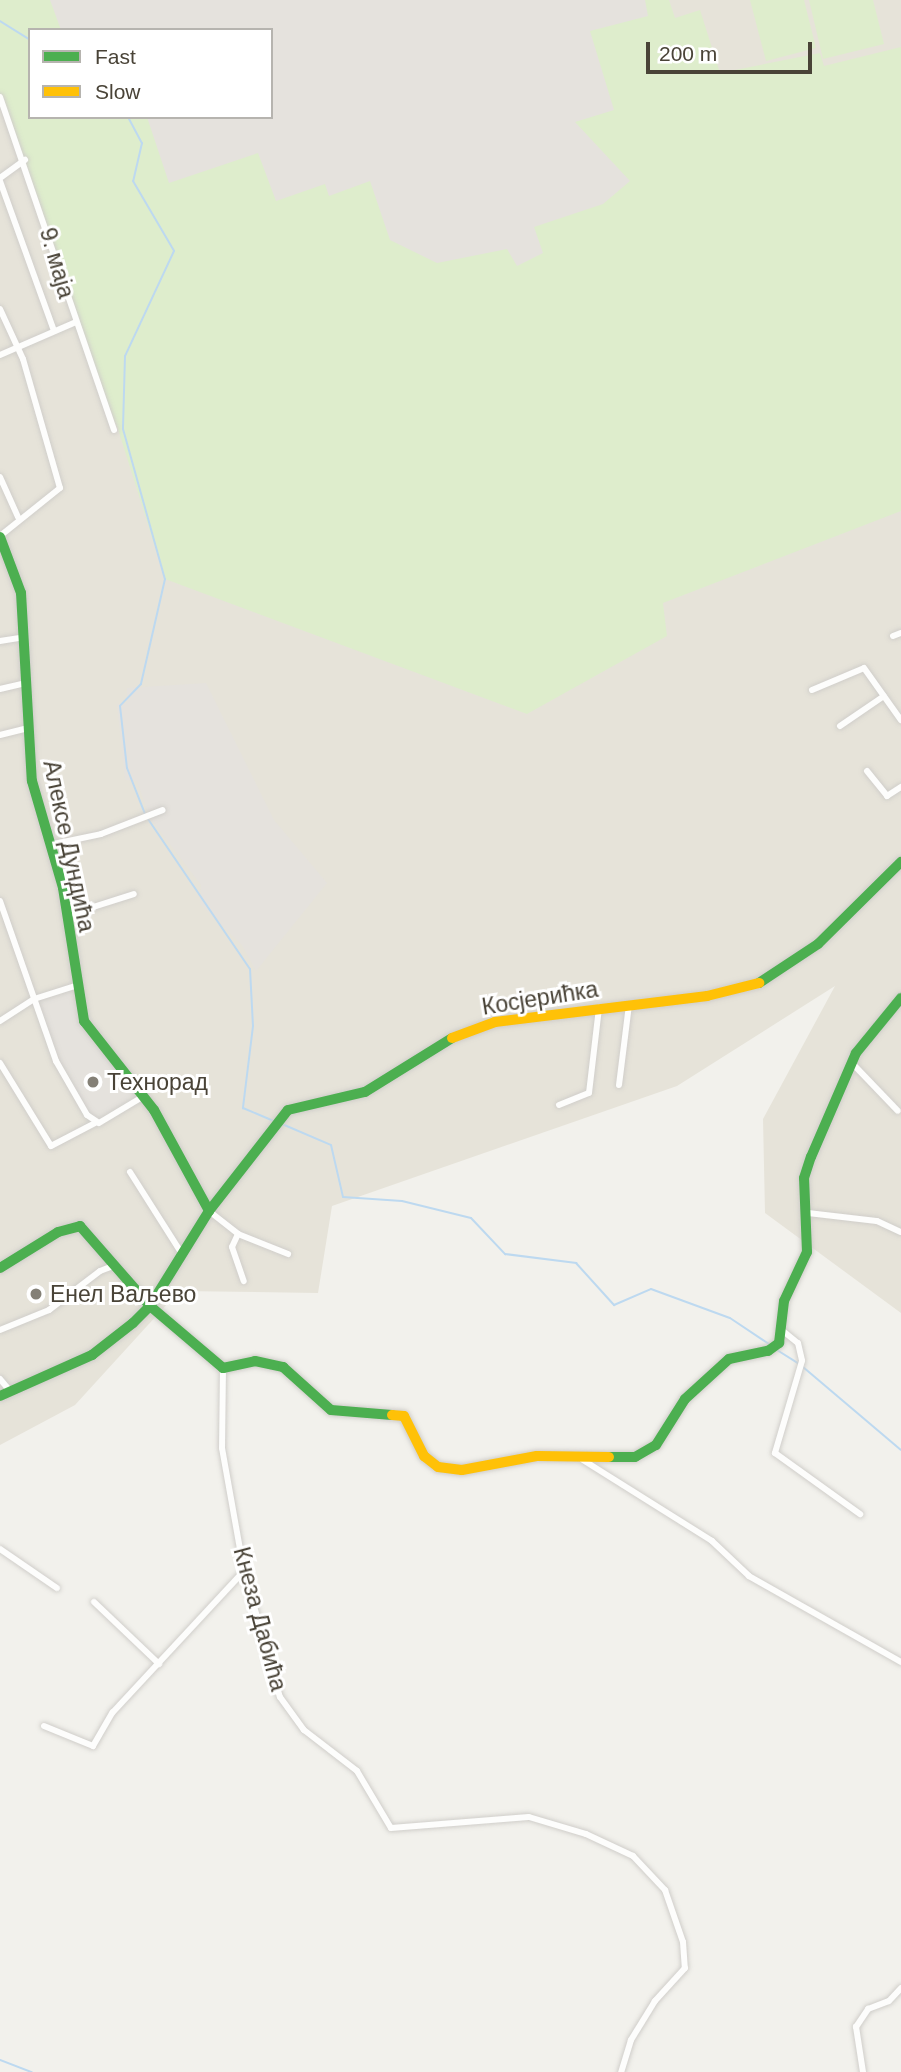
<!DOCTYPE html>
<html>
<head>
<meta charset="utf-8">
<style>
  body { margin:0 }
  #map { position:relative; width:901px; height:2072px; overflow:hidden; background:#f2f1ec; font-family:Helvetica,sans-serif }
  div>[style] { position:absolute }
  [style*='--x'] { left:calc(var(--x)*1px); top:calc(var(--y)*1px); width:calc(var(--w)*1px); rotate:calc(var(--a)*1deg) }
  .residential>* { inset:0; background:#e6e3d9 }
  .industrial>* { inset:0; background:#e5e2dd }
  .green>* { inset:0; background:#deedcc }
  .stream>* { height:2px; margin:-1px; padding:0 1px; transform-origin:1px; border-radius:1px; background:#bdd9f0 }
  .roads { filter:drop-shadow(0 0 2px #d0ceca) drop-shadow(0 0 2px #d0ceca) }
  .street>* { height:6px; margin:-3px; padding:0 3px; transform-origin:3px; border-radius:3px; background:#fdfdfc }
  .fast>* { height:10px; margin:-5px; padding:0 5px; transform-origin:5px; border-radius:5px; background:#4caf50 }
  .slow>* { height:10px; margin:-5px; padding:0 5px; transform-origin:5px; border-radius:5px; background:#ffc107 }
  .dots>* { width:19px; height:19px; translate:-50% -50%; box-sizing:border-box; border:4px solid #fff; border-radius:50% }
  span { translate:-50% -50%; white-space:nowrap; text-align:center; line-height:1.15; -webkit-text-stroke:6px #fff; paint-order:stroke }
  .street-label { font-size:23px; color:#494337 }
  .poi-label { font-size:23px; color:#494337 }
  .left { translate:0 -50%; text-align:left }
  .legend { position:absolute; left:28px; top:28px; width:245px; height:91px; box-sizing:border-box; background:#fff; border:2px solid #b6b4af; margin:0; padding:9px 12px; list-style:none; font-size:21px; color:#494337 }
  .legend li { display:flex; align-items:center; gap:14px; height:35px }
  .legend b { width:35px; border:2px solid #b6b4af }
  .scale { position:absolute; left:646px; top:42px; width:166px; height:32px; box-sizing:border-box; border:4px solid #494337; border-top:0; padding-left:9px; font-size:21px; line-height:24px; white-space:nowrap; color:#494337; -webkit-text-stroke:5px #fff; paint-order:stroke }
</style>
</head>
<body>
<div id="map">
  <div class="residential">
    <i style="clip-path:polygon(evenodd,0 0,901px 0,901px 1313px,765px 1213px,763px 1119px,835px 986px,677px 1086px,332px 1206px,318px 1293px,179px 1291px,75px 1405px,0 1445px,0 0,30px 30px,271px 30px,271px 117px,30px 117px,30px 30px)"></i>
  </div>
  <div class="industrial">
    <i style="clip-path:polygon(evenodd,0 0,668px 0,694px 84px,901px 511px,663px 603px,667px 636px,527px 714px,165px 579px,118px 429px,74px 323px,25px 160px,0 97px,0 0,30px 30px,271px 30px,271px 117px,30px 117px,30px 30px)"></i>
    <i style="clip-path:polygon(206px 683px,274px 820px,327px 883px,256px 971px,242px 945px,200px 904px,201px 885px,150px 818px,137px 781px,125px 780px,117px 704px,127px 703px,127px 688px)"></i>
    <i style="clip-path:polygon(75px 986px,83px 1017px,144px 1096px,95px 1123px,70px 1089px,34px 999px)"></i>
  </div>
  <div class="green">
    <i style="clip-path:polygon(0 0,50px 0,61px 30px,30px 30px,30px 117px,147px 117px,169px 183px,258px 153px,276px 201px,325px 184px,329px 196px,370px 181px,390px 240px,437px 263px,507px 249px,517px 266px,543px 253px,534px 227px,603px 204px,630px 181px,575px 122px,614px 110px,590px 31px,648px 16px,645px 0,669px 0,675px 18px,700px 10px,720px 73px,820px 53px,824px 66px,901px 47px,901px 511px,663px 603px,667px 636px,527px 714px,165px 579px,118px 429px,74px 323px,25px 160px,0 97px)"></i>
    <i style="clip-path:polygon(750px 0,804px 0,816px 48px,766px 61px)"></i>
    <i style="clip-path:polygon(809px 0,873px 0,884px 44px,823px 59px)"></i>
  </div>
  <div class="stream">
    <i style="--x:0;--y:21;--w:36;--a:32"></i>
    <i style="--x:128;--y:117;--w:30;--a:62"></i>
    <i style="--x:142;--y:143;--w:39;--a:103"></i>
    <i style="--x:133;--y:181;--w:81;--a:59.6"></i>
    <i style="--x:174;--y:251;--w:116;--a:115"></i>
    <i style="--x:125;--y:356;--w:73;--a:91.6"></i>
    <i style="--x:123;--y:429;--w:156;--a:74.4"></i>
    <i style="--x:165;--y:579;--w:108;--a:102.9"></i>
    <i style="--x:141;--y:684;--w:30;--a:134"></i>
    <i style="--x:120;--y:706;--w:62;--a:83.6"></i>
    <i style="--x:127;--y:768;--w:49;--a:68.6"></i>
    <i style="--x:148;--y:819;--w:181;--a:55.8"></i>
    <i style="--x:250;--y:969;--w:57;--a:87"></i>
    <i style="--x:253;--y:1026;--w:83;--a:97"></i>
    <i style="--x:243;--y:1108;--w:34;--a:23"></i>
    <i style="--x:282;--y:1124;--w:53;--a:23.2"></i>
    <i style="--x:331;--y:1145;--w:53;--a:77"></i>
    <i style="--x:343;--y:1197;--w:59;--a:3.9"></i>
    <i style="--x:402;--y:1201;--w:71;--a:13.8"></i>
    <i style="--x:471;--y:1218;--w:50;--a:46.6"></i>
    <i style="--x:505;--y:1254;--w:72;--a:7.2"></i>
    <i style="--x:576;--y:1263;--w:57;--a:47.9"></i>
    <i style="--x:614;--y:1305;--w:40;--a:-23.4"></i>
    <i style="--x:651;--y:1289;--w:84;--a:20.2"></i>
    <i style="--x:730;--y:1318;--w:47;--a:33.7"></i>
    <i style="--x:777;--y:1350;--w:26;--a:32"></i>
    <i style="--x:803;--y:1367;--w:128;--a:40.3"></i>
    <i style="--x:0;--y:2060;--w:34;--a:21"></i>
  </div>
  <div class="roads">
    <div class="street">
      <i style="--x:0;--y:97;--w:352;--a:71.1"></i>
      <i style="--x:0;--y:178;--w:31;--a:-36"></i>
      <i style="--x:0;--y:181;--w:159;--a:70.2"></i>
      <i style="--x:0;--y:309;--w:55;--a:65.3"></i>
      <i style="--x:23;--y:359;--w:134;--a:74"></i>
      <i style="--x:60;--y:488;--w:77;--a:141.3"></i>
      <i style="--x:0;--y:355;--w:81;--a:-23.4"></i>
      <i style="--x:0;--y:477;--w:44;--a:65.8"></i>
      <i style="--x:893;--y:636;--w:9;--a:-21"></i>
      <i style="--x:0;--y:641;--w:25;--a:-9"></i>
      <i style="--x:0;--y:689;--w:27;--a:-13"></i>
      <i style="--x:812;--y:690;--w:56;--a:-22.9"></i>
      <i style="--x:864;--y:668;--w:64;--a:54.6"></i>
      <i style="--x:840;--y:726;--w:53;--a:-34.3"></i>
      <i style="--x:0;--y:735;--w:29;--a:-14"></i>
      <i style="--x:867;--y:771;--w:32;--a:51"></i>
      <i style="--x:887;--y:796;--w:17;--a:-33"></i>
      <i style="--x:49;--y:845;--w:53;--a:-11.9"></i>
      <i style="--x:101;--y:834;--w:66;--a:-21.2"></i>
      <i style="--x:0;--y:901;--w:170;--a:70.7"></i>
      <i style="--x:56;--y:1061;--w:62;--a:60.1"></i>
      <i style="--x:87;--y:1115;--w:14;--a:34"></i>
      <i style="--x:99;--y:1123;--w:52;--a:-31"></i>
      <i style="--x:68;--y:915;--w:69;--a:-17.7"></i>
      <i style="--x:0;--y:1021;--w:40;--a:-32.9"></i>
      <i style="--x:34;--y:999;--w:43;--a:-17.6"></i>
      <i style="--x:0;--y:1063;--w:97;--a:58.4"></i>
      <i style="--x:51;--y:1146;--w:50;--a:-27.6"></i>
      <i style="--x:852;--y:1063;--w:66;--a:46.2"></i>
      <i style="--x:619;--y:1085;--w:81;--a:-82.9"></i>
      <i style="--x:559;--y:1105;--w:32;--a:-22"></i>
      <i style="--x:589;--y:1093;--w:86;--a:-83.3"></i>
      <i style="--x:130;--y:1172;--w:97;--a:57.6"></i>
      <i style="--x:209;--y:1211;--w:37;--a:38"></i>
      <i style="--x:238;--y:1234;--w:54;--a:21.8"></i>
      <i style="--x:808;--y:1213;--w:69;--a:6.6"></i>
      <i style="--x:877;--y:1221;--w:26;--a:25"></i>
      <i style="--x:238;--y:1234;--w:14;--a:115"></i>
      <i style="--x:232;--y:1247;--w:36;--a:71"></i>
      <i style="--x:0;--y:1330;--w:53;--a:-22.2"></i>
      <i style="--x:49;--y:1310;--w:64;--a:-37.4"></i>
      <i style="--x:100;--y:1271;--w:17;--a:-21"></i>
      <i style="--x:783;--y:1331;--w:19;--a:39"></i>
      <i style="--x:798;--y:1343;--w:18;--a:77"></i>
      <i style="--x:802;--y:1361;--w:96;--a:106.4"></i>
      <i style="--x:775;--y:1453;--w:105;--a:35.7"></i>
      <i style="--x:223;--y:1368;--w:80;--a:90.7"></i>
      <i style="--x:222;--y:1448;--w:125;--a:79.9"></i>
      <i style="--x:244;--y:1571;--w:131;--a:74.1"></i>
      <i style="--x:280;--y:1697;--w:41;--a:54"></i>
      <i style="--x:304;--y:1730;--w:67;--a:37.7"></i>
      <i style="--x:357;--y:1771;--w:66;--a:59.2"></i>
      <i style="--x:391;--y:1828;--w:138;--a:-4.6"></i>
      <i style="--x:529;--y:1817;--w:59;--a:16.6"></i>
      <i style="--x:586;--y:1834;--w:52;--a:25.1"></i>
      <i style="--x:633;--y:1856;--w:47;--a:46.7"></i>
      <i style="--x:665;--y:1890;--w:55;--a:70.9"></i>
      <i style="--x:683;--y:1942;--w:26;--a:86"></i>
      <i style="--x:685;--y:1968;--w:45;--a:132.3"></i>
      <i style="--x:655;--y:2001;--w:46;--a:121.6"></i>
      <i style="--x:631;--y:2040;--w:34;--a:107"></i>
      <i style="--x:0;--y:1379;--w:16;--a:50"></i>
      <i style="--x:583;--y:1460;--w:152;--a:32.1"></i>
      <i style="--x:712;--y:1541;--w:51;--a:43.4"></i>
      <i style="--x:749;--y:1576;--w:175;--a:29.5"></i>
      <i style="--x:0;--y:1549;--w:69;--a:34.4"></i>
      <i style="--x:94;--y:1602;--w:90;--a:43.6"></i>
      <i style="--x:44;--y:1726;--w:53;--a:22.2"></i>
      <i style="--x:93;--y:1746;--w:39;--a:-60"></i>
      <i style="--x:113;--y:1712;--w:192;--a:-47.1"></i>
      <i style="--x:863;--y:2072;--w:46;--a:-98.8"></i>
      <i style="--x:856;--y:2027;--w:22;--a:-56"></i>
      <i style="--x:868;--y:2009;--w:22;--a:-21"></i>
      <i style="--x:889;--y:2001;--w:18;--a:-47"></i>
    </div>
    <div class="fast">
      <i style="--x:0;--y:537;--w:60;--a:69.4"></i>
      <i style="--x:21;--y:593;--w:188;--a:86.7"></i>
      <i style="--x:32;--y:781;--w:111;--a:73.8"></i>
      <i style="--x:63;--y:888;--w:135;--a:81"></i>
      <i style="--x:84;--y:1021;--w:113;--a:51.8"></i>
      <i style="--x:154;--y:1110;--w:115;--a:61.4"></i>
      <i style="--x:759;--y:983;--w:71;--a:-33.5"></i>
      <i style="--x:818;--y:944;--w:117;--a:-44.7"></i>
      <i style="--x:0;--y:1268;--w:68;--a:-31.8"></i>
      <i style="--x:58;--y:1232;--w:23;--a:-15"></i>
      <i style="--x:80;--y:1226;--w:106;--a:48.8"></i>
      <i style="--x:150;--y:1306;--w:96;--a:40.3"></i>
      <i style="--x:223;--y:1368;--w:33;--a:-12"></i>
      <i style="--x:255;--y:1361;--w:29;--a:12"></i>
      <i style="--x:283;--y:1367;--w:64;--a:41.9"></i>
      <i style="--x:331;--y:1410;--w:61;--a:4.7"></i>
      <i style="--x:0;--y:1396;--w:101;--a:-24"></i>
      <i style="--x:92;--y:1355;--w:52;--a:-38"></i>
      <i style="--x:133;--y:1323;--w:24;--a:-45"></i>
      <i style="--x:150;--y:1306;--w:112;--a:-58.2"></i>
      <i style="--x:209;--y:1211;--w:128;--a:-52"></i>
      <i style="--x:288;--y:1110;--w:79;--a:-13.2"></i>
      <i style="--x:365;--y:1092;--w:102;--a:-31.8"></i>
      <i style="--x:609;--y:1457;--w:26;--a:0"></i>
      <i style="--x:635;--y:1457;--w:24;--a:-30"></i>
      <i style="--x:656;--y:1445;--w:54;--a:-57.8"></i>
      <i style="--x:685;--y:1399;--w:59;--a:-42.3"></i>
      <i style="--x:729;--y:1359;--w:40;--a:-12"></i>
      <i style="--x:768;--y:1351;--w:14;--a:-36"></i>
      <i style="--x:779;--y:1343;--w:42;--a:-83.2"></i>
      <i style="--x:784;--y:1301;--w:54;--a:-64.9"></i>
      <i style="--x:807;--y:1252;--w:74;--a:-92.3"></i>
      <i style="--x:804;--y:1178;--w:22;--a:-72"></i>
      <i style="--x:811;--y:1157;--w:113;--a:-66.6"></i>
      <i style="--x:856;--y:1053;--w:71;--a:-50.7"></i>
    </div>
    <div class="slow">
      <i style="--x:452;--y:1038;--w:46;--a:-20.4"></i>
      <i style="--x:495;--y:1022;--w:214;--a:-7"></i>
      <i style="--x:707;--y:996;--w:54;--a:-14"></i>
      <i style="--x:392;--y:1415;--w:12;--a:5"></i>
      <i style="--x:404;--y:1416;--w:45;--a:63.4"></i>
      <i style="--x:424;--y:1456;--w:18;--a:38"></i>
      <i style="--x:438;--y:1467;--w:24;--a:7"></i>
      <i style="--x:462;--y:1470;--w:76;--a:-10.6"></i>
      <i style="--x:537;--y:1456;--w:72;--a:0.8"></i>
    </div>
  </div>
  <div class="dots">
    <i style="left:93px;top:1082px;background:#848076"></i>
    <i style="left:36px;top:1294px;background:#848076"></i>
  </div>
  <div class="street-label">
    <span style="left:57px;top:263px;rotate:74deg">9. маја</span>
    <span style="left:69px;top:846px;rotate:78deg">Алексе Дундића</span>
    <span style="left:540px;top:998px;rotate:-9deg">Косјерићка</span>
    <span style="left:260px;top:1619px;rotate:75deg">Кнеза Дабића</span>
  </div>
  <div class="poi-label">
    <span class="left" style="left:107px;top:1082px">Технорад</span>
    <span class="left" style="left:50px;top:1294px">Енел Ваљево</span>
  </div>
  <ul class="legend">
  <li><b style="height:9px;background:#4caf50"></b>Fast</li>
  <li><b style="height:9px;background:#ffc107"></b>Slow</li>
  </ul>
  <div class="scale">200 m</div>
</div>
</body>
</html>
